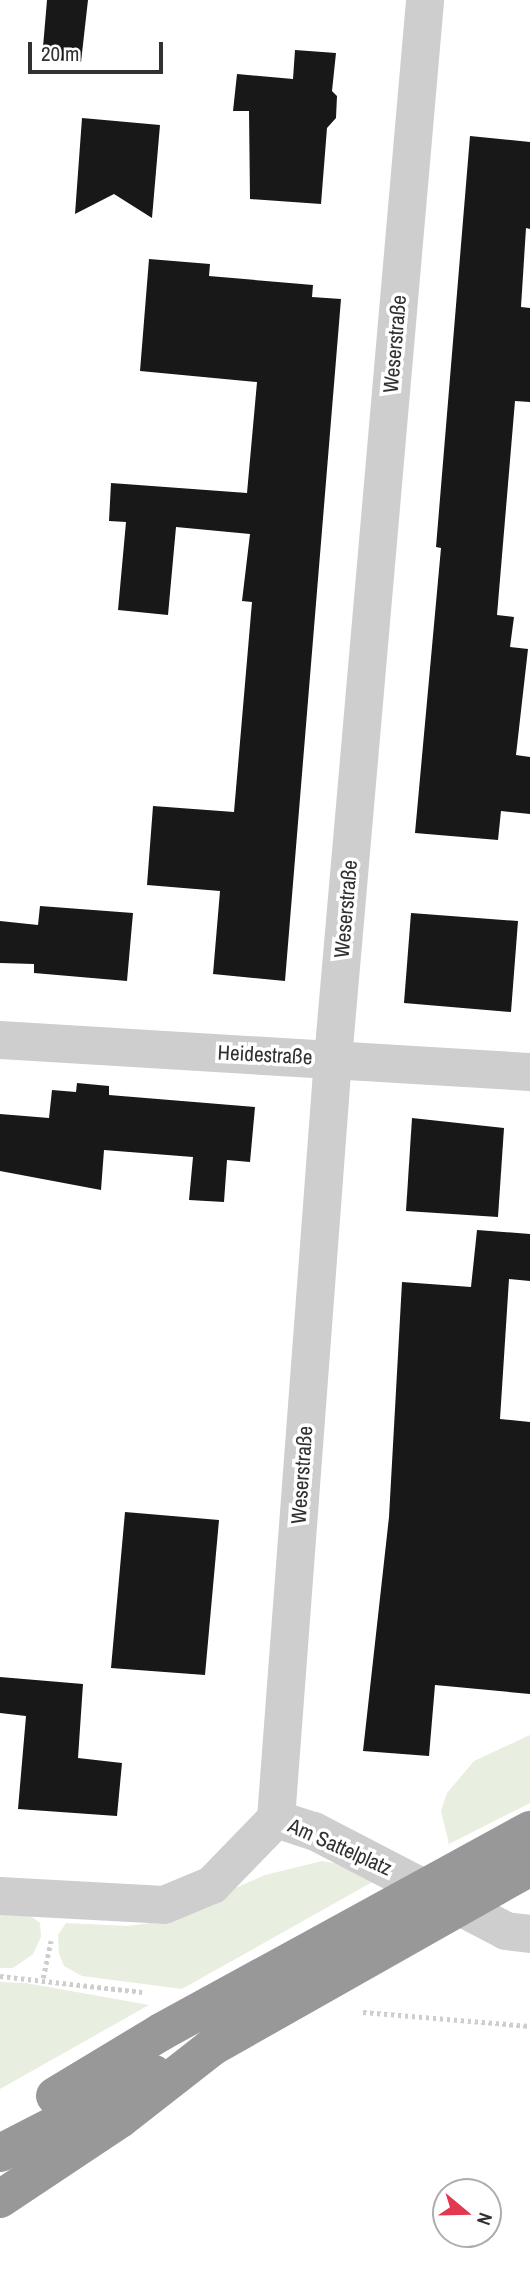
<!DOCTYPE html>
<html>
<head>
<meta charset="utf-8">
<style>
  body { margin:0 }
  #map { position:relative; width:530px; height:2276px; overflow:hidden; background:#fff; font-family:"Archivo Narrow",sans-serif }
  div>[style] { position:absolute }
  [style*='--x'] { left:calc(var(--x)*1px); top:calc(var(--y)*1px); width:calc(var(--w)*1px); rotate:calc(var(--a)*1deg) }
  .green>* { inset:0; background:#e8eee0 }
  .building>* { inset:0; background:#181818 }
  .path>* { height:4.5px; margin-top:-2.25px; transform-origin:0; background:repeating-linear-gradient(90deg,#cecece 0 3.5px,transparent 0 7px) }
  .minor>* { height:38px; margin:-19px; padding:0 19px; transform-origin:19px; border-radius:19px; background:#cecece }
  .motorway>* { height:38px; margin:-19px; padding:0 19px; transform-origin:19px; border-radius:19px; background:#989898 }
  .motorway-bridge>* { height:38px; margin:-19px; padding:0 19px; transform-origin:19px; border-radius:19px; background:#989898 }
  span { translate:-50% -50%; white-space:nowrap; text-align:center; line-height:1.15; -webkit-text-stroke:7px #fff; paint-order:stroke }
  .street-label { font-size:21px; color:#313131 }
  .north { position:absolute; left:432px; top:2178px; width:70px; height:70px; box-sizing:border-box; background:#fff; border:2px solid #adadad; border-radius:50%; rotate:109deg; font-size:19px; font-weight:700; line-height:28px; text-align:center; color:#313131 }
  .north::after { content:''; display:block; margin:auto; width:24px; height:32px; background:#e43851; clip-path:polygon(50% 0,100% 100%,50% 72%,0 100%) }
  .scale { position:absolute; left:28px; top:42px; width:135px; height:32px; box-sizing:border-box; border:4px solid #313131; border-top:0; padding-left:9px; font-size:21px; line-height:24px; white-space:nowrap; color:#313131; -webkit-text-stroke:5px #fff; paint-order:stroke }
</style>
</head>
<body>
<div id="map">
  <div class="green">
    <i style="clip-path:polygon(530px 1735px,530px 1803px,449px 1844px,441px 1811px,447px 1793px,474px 1761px)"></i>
    <i style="clip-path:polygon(322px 1861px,345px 1865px,376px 1880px,182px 1989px,82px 1976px,64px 1966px,59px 1954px,58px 1935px,66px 1923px,128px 1926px,158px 1922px,265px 1875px)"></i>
    <i style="clip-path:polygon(0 1909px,24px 1911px,40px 1923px,41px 1937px,33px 1954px,13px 1968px,0 1968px)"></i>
    <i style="clip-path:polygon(0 1982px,26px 1983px,149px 2005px,0 2089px)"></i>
  </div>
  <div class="building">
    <i style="clip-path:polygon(47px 0,88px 0,81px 62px,42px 59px)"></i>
    <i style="clip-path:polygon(295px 50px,336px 53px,332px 91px,337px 96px,336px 118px,327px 128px,321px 204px,250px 199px,249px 111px,233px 111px,237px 74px,293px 79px)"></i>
    <i style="clip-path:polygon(82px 118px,160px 125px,152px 218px,114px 194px,75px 214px)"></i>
    <i style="clip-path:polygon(470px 136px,530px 142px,530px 229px,526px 228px,521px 307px,530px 308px,530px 402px,515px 401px,497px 615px,514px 617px,510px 647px,528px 649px,516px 755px,530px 757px,530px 814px,501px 811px,498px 840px,415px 833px,441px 548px,436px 547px)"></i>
    <i style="clip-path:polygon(149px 259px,210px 264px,209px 276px,313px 285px,312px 297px,341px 299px,285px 981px,213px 974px,220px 891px,147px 885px,153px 806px,234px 812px,252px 602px,242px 601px,250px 534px,176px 527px,168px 615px,118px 610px,126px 522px,109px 521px,111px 483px,247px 493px,257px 382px,140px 371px)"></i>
    <i style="clip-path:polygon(40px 906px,133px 913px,127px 981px,34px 973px,34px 964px,0 963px,0 921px,38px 925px)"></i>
    <i style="clip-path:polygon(411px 913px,518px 921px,511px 1012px,404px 1003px)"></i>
    <i style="clip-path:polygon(77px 1083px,109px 1086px,109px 1095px,255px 1107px,250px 1162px,227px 1160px,224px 1202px,189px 1200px,193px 1157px,104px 1150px,101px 1190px,0 1171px,0 1114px,49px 1118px,52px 1090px,76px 1092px)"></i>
    <i style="clip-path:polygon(412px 1118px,504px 1128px,498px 1217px,406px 1211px)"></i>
    <i style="clip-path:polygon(477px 1230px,530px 1234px,530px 1281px,509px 1279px,500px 1419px,530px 1422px,530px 1694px,435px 1685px,429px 1756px,363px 1751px,389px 1517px,402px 1282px,471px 1287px)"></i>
    <i style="clip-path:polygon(125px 1512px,219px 1520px,205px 1675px,111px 1668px)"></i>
    <i style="clip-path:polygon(0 1677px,83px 1684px,78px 1758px,122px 1763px,117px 1816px,18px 1809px,26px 1716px,0 1713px)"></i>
  </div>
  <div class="path">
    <i style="--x:0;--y:1976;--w:143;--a:6.4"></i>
    <i style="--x:43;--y:1978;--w:38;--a:-78"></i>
    <i style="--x:363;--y:2012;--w:168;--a:4.8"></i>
  </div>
  <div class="minor">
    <i style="--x:0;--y:1040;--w:531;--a:3.46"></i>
    <i style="--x:276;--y:1819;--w:762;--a:-85.71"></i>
    <i style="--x:333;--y:1059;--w:1063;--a:-85.03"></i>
    <i style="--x:276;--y:1819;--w:40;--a:18"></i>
    <i style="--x:314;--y:1831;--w:216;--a:27.5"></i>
    <i style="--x:506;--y:1931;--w:24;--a:7"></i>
    <i style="--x:0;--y:1896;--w:164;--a:3.1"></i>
    <i style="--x:164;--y:1905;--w:52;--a:-22.6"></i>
    <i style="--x:212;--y:1885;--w:92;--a:-45.9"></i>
  </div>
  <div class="motorway">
    <i style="--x:55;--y:2096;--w:124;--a:-31.1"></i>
    <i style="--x:0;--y:2153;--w:173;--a:-27.2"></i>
    <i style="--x:0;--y:2199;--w:144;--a:-33.7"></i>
    <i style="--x:120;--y:2119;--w:117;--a:-38"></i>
  </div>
  <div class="motorway-bridge">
    <i style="--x:161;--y:2032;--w:421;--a:-28.7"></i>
    <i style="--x:212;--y:2047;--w:365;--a:-29.5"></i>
  </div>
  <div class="street-label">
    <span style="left:395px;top:344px;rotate:-85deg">Weserstraße</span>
    <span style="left:346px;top:909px;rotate:-85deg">Weserstraße</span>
    <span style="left:265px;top:1055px;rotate:3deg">Heidestraße</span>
    <span style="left:302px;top:1475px;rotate:-86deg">Weserstraße</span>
    <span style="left:340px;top:1847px;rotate:24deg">Am Sattelplatz</span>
  </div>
  <div class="north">N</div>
  <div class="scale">20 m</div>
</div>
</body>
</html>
